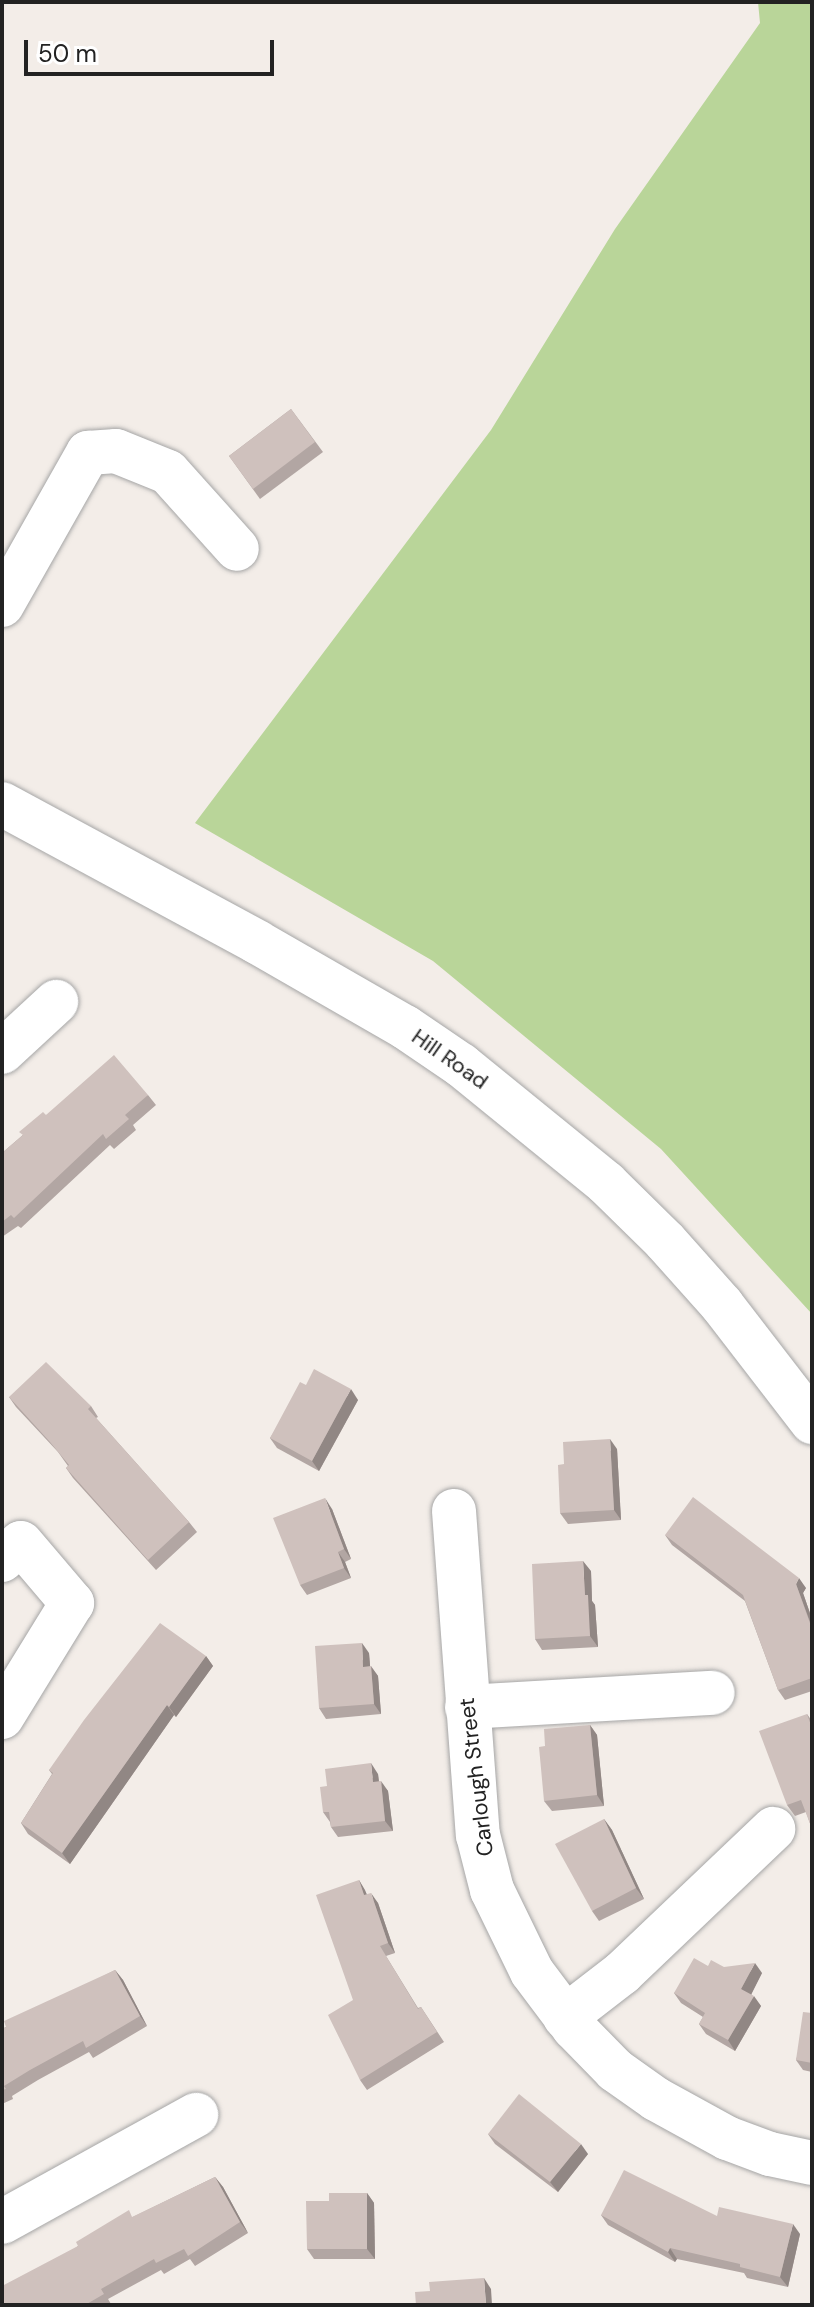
<!DOCTYPE html>
<html>
<head>
<meta charset="utf-8">
<style>
  body { margin:0 }
  #map { position:relative; width:814px; height:2307px; overflow:hidden; background:#f3ede8; font-family:"DM Sans",sans-serif }
  div>[style] { position:absolute }
  [style*='--x'] { left:calc(var(--x)*1px); top:calc(var(--y)*1px); width:calc(var(--w)*1px); rotate:calc(var(--a)*1deg) }
  .forest>* { inset:0; background:#b9d599 }
  .roads { filter:drop-shadow(0 0 2px #a6a6a6) drop-shadow(0 0 2px #a6a6a6) }
  .minor>* { height:44px; margin:-22px; padding:0 22px; transform-origin:22px; border-radius:22px; background:#fff }
  .wall>* { inset:0; background:#b2a6a3 }
  .shaded-wall>* { inset:0; background:#918784 }
  .building>* { inset:0; background:#cfc1bd }
  span { translate:-50% -50%; white-space:nowrap; text-align:center; line-height:1.15; -webkit-text-stroke:6px #fff; paint-order:stroke }
  .street-label { font-size:22px; color:#222 }
  .frame { position:absolute; inset:0; border:4px solid #222; pointer-events:none }
  .scale { position:absolute; left:24px; top:40px; width:250px; height:36px; box-sizing:border-box; border:4px solid #222; border-top:0; padding-left:10px; font-size:24px; line-height:28px; white-space:nowrap; color:#222; -webkit-text-stroke:6px #fff; paint-order:stroke }
</style>
</head>
<body>
<div id="map">
  <div class="forest">
    <i style="clip-path:polygon(758px 2px,812px 2px,812px 1314px,661px 1149px,433px 961px,195px 823px,491px 430px,615px 229px,760px 23px)"></i>
  </div>
  <div class="roads">
    <div class="minor">
      <i style="--x:2;--y:605;--w:175;--a:-60.5"></i>
      <i style="--x:88;--y:453;--w:28;--a:-4"></i>
      <i style="--x:116;--y:451;--w:56;--a:22"></i>
      <i style="--x:168;--y:472;--w:103;--a:48.1"></i>
      <i style="--x:2;--y:804;--w:290;--a:28.4"></i>
      <i style="--x:257;--y:942;--w:171;--a:29.9"></i>
      <i style="--x:405;--y:1027;--w:68;--a:34.2"></i>
      <i style="--x:461;--y:1065;--w:187;--a:39.1"></i>
      <i style="--x:606;--y:1183;--w:83;--a:44.5"></i>
      <i style="--x:665;--y:1241;--w:86;--a:48.3"></i>
      <i style="--x:722;--y:1305;--w:148;--a:52.4"></i>
      <i style="--x:2;--y:1052;--w:74;--a:-42.8"></i>
      <i style="--x:454;--y:1511;--w:325;--a:85.8"></i>
      <i style="--x:478;--y:1835;--w:57;--a:75.7"></i>
      <i style="--x:492;--y:1890;--w:91;--a:64"></i>
      <i style="--x:532;--y:1972;--w:70;--a:53.1"></i>
      <i style="--x:574;--y:2028;--w:59;--a:45.7"></i>
      <i style="--x:615;--y:2070;--w:50;--a:35.3"></i>
      <i style="--x:656;--y:2099;--w:81;--a:28.8"></i>
      <i style="--x:727;--y:2138;--w:46;--a:20.4"></i>
      <i style="--x:770;--y:2154;--w:43;--a:12.1"></i>
      <i style="--x:2;--y:1560;--w:25;--a:-42"></i>
      <i style="--x:21;--y:1543;--w:79;--a:49.6"></i>
      <i style="--x:72;--y:1603;--w:134;--a:121.6"></i>
      <i style="--x:467;--y:1707;--w:246;--a:-3.3"></i>
      <i style="--x:565;--y:2017;--w:72;--a:-37.7"></i>
      <i style="--x:622;--y:1973;--w:209;--a:-43.6"></i>
      <i style="--x:2;--y:2222;--w:222;--a:-28.9"></i>
    </div>
  </div>
  <div class="wall">
    <i style="clip-path:polygon(291px 409px,323px 452px,260px 499px,229px 456px)"></i>
    <i style="clip-path:polygon(148px 1095px,156px 1105px,133px 1125px,136px 1130px,114px 1149px,110px 1145px,21px 1228px,18px 1226px,2px 1237px,2px 1153px,46px 1115px)"></i>
    <i style="clip-path:polygon(306px 1385px,358px 1400px,319px 1471px,277px 1448px,270px 1438px)"></i>
    <i style="clip-path:polygon(9px 1397px,91px 1406px,98px 1417px,96px 1418px,189px 1522px,197px 1532px,156px 1570px,73px 1478px,66px 1468px,68px 1466px,58px 1452px,16px 1407px)"></i>
    <i style="clip-path:polygon(617px 1449px,621px 1520px,568px 1524px,560px 1513px,564px 1464px)"></i>
    <i style="clip-path:polygon(332px 1509px,351px 1559px,345px 1562px,351px 1578px,307px 1595px,300px 1585px)"></i>
    <i style="clip-path:polygon(665px 1535px,806px 1588px,803px 1593px,812px 1619px,812px 1691px,785px 1700px,778px 1690px,745px 1601px,672px 1545px)"></i>
    <i style="clip-path:polygon(591px 1571px,592px 1601px,595px 1605px,598px 1647px,542px 1650px,535px 1639px)"></i>
    <i style="clip-path:polygon(369px 1653px,370px 1666px,378px 1676px,381px 1714px,326px 1719px,319px 1708px)"></i>
    <i style="clip-path:polygon(206px 1656px,213px 1666px,176px 1717px,174px 1715px,70px 1864px,28px 1834px,21px 1823px,52px 1774px,49px 1770px)"></i>
    <i style="clip-path:polygon(807px 1714px,812px 1721px,812px 1829px,806px 1812px,795px 1816px,787px 1805px)"></i>
    <i style="clip-path:polygon(590px 1725px,597px 1735px,604px 1806px,552px 1811px,544px 1801px,545px 1746px)"></i>
    <i style="clip-path:polygon(378px 1774px,379px 1781px,388px 1791px,393px 1831px,338px 1837px,331px 1827px,330px 1822px,323px 1812px)"></i>
    <i style="clip-path:polygon(604px 1819px,612px 1830px,644px 1899px,599px 1921px,592px 1911px)"></i>
    <i style="clip-path:polygon(359px 1880px,367px 1895px,378px 1903px,395px 1953px,386px 1956px,418px 2008px,421px 2007px,444px 2042px,367px 2090px,360px 2080px,353px 2000px)"></i>
    <i style="clip-path:polygon(708px 1966px,762px 1973px,751px 1994px,761px 2006px,735px 2051px,706px 2034px,699px 2024px,703px 2017px,681px 2003px,674px 1993px)"></i>
    <i style="clip-path:polygon(115px 1970px,123px 1980px,147px 2026px,93px 2058px,89px 2052px,38px 2080px,12px 2096px,13px 2099px,2px 2104px,2px 2029px)"></i>
    <i style="clip-path:polygon(812px 2013px,812px 2072px,803px 2070px,796px 2060px)"></i>
    <i style="clip-path:polygon(488px 2134px,588px 2154px,558px 2192px,495px 2144px)"></i>
    <i style="clip-path:polygon(215px 2177px,223px 2187px,248px 2233px,195px 2266px,190px 2259px,164px 2274px,161px 2270px,108px 2299px,111px 2304px,110px 2305px,5px 2305px,78px 2246px,133px 2217px)"></i>
    <i style="clip-path:polygon(367px 2193px,374px 2203px,375px 2259px,314px 2259px,307px 2249px,329px 2201px)"></i>
    <i style="clip-path:polygon(601px 2215px,717px 2216px,800px 2234px,788px 2287px,747px 2278px,744px 2273px,677px 2259px,675px 2262px,608px 2225px)"></i>
  </div>
  <div class="shaded-wall">
    <i style="clip-path:polygon(351px 1389px,358px 1400px,319px 1471px,312px 1461px)"></i>
    <i style="clip-path:polygon(610px 1439px,617px 1449px,621px 1520px,614px 1510px)"></i>
    <i style="clip-path:polygon(325px 1498px,332px 1509px,351px 1559px,344px 1549px)"></i>
    <i style="clip-path:polygon(338px 1552px,345px 1562px,351px 1578px,344px 1568px)"></i>
    <i style="clip-path:polygon(583px 1561px,591px 1571px,592px 1601px,595px 1605px,598px 1647px,590px 1636px,585px 1595px)"></i>
    <i style="clip-path:polygon(799px 1578px,806px 1588px,803px 1593px,812px 1619px,812px 1627px,796px 1584px)"></i>
    <i style="clip-path:polygon(362px 1643px,369px 1653px,371px 1677px,363px 1667px)"></i>
    <i style="clip-path:polygon(206px 1656px,213px 1666px,176px 1717px,169px 1707px)"></i>
    <i style="clip-path:polygon(371px 1666px,378px 1676px,381px 1714px,374px 1704px)"></i>
    <i style="clip-path:polygon(167px 1705px,174px 1715px,70px 1864px,62px 1853px)"></i>
    <i style="clip-path:polygon(590px 1725px,597px 1735px,604px 1806px,597px 1795px)"></i>
    <i style="clip-path:polygon(371px 1763px,378px 1774px,380px 1792px,373px 1782px)"></i>
    <i style="clip-path:polygon(381px 1781px,388px 1791px,393px 1831px,385px 1821px)"></i>
    <i style="clip-path:polygon(604px 1819px,612px 1830px,644px 1899px,636px 1888px)"></i>
    <i style="clip-path:polygon(359px 1880px,365px 1890px,371px 1905px,364px 1895px)"></i>
    <i style="clip-path:polygon(371px 1893px,378px 1903px,395px 1953px,388px 1943px)"></i>
    <i style="clip-path:polygon(755px 1963px,762px 1973px,749px 1999px,741px 1989px)"></i>
    <i style="clip-path:polygon(115px 1970px,123px 1980px,147px 2026px,140px 2016px)"></i>
    <i style="clip-path:polygon(754px 1996px,761px 2006px,735px 2051px,728px 2040px)"></i>
    <i style="clip-path:polygon(581px 2144px,588px 2154px,558px 2192px,550px 2182px)"></i>
    <i style="clip-path:polygon(215px 2177px,223px 2187px,248px 2233px,240px 2222px)"></i>
    <i style="clip-path:polygon(367px 2193px,374px 2203px,375px 2259px,367px 2249px)"></i>
    <i style="clip-path:polygon(793px 2224px,800px 2234px,788px 2287px,780px 2277px)"></i>
    <i style="clip-path:polygon(670px 2248px,677px 2259px,675px 2262px,668px 2252px)"></i>
    <i style="clip-path:polygon(484px 2278px,491px 2289px,492px 2305px,486px 2305px)"></i>
  </div>
  <div class="building">
    <i style="clip-path:polygon(291px 409px,315px 442px,253px 489px,229px 456px)"></i>
    <i style="clip-path:polygon(114px 1055px,148px 1095px,125px 1115px,129px 1119px,106px 1139px,103px 1134px,14px 1218px,11px 1215px,2px 1222px,2px 1153px,23px 1135px,19px 1132px,43px 1112px,46px 1115px)"></i>
    <i style="clip-path:polygon(46px 1362px,91px 1406px,88px 1409px,189px 1522px,148px 1560px,66px 1468px,69px 1465px,50px 1442px,9px 1397px)"></i>
    <i style="clip-path:polygon(314px 1369px,351px 1389px,312px 1461px,270px 1438px,300px 1382px,306px 1385px)"></i>
    <i style="clip-path:polygon(610px 1439px,614px 1510px,560px 1513px,558px 1465px,564px 1464px,563px 1442px)"></i>
    <i style="clip-path:polygon(693px 1497px,799px 1578px,796px 1584px,811px 1626px,812px 1625px,812px 1678px,778px 1690px,743px 1595px,665px 1535px)"></i>
    <i style="clip-path:polygon(325px 1498px,344px 1549px,338px 1552px,344px 1568px,300px 1585px,273px 1518px)"></i>
    <i style="clip-path:polygon(583px 1561px,585px 1595px,588px 1595px,590px 1636px,535px 1639px,532px 1564px)"></i>
    <i style="clip-path:polygon(160px 1623px,206px 1656px,169px 1707px,167px 1705px,62px 1853px,21px 1823px,53px 1773px,49px 1770px,84px 1720px)"></i>
    <i style="clip-path:polygon(362px 1643px,363px 1667px,371px 1666px,374px 1704px,319px 1708px,315px 1646px)"></i>
    <i style="clip-path:polygon(807px 1714px,812px 1728px,812px 1829px,801px 1800px,787px 1805px,759px 1731px)"></i>
    <i style="clip-path:polygon(590px 1725px,597px 1795px,544px 1801px,539px 1747px,545px 1746px,544px 1729px)"></i>
    <i style="clip-path:polygon(371px 1763px,373px 1782px,381px 1781px,385px 1821px,331px 1827px,329px 1812px,323px 1812px,320px 1787px,327px 1786px,325px 1769px)"></i>
    <i style="clip-path:polygon(604px 1819px,636px 1888px,592px 1911px,555px 1844px)"></i>
    <i style="clip-path:polygon(359px 1880px,364px 1895px,371px 1893px,388px 1943px,380px 1946px,418px 2009px,421px 2007px,437px 2032px,360px 2080px,328px 2015px,353px 2000px,316px 1895px)"></i>
    <i style="clip-path:polygon(694px 1958px,708px 1966px,711px 1960px,724px 1967px,755px 1963px,741px 1989px,754px 1996px,728px 2040px,699px 2024px,705px 2013px,674px 1993px)"></i>
    <i style="clip-path:polygon(115px 1970px,140px 2016px,86px 2048px,83px 2041px,30px 2070px,4px 2086px,6px 2089px,2px 2090px,2px 2029px,6px 2027px,4px 2021px)"></i>
    <i style="clip-path:polygon(803px 2012px,812px 2013px,812px 2063px,796px 2060px)"></i>
    <i style="clip-path:polygon(519px 2094px,581px 2144px,550px 2182px,488px 2134px)"></i>
    <i style="clip-path:polygon(624px 2170px,717px 2216px,719px 2207px,793px 2224px,780px 2277px,740px 2267px,740px 2264px,670px 2248px,668px 2252px,601px 2215px)"></i>
    <i style="clip-path:polygon(215px 2177px,240px 2222px,188px 2256px,184px 2249px,156px 2263px,154px 2259px,101px 2289px,104px 2294px,85px 2305px,5px 2305px,2px 2299px,2px 2286px,78px 2246px,76px 2242px,129px 2210px,132px 2217px)"></i>
    <i style="clip-path:polygon(329px 2193px,367px 2193px,367px 2249px,307px 2249px,306px 2201px,329px 2201px)"></i>
    <i style="clip-path:polygon(484px 2278px,486px 2305px,416px 2305px,415px 2292px,430px 2291px,429px 2282px)"></i>
  </div>
  <div class="street-label">
    <span style="left:450px;top:1059px;rotate:35deg">Hill Road</span>
    <span style="left:476px;top:1777px;rotate:-97deg">Carlough Street</span>
  </div>
  <div class="frame"></div>
  <div class="scale">50 m</div>
</div>
</body>
</html>
